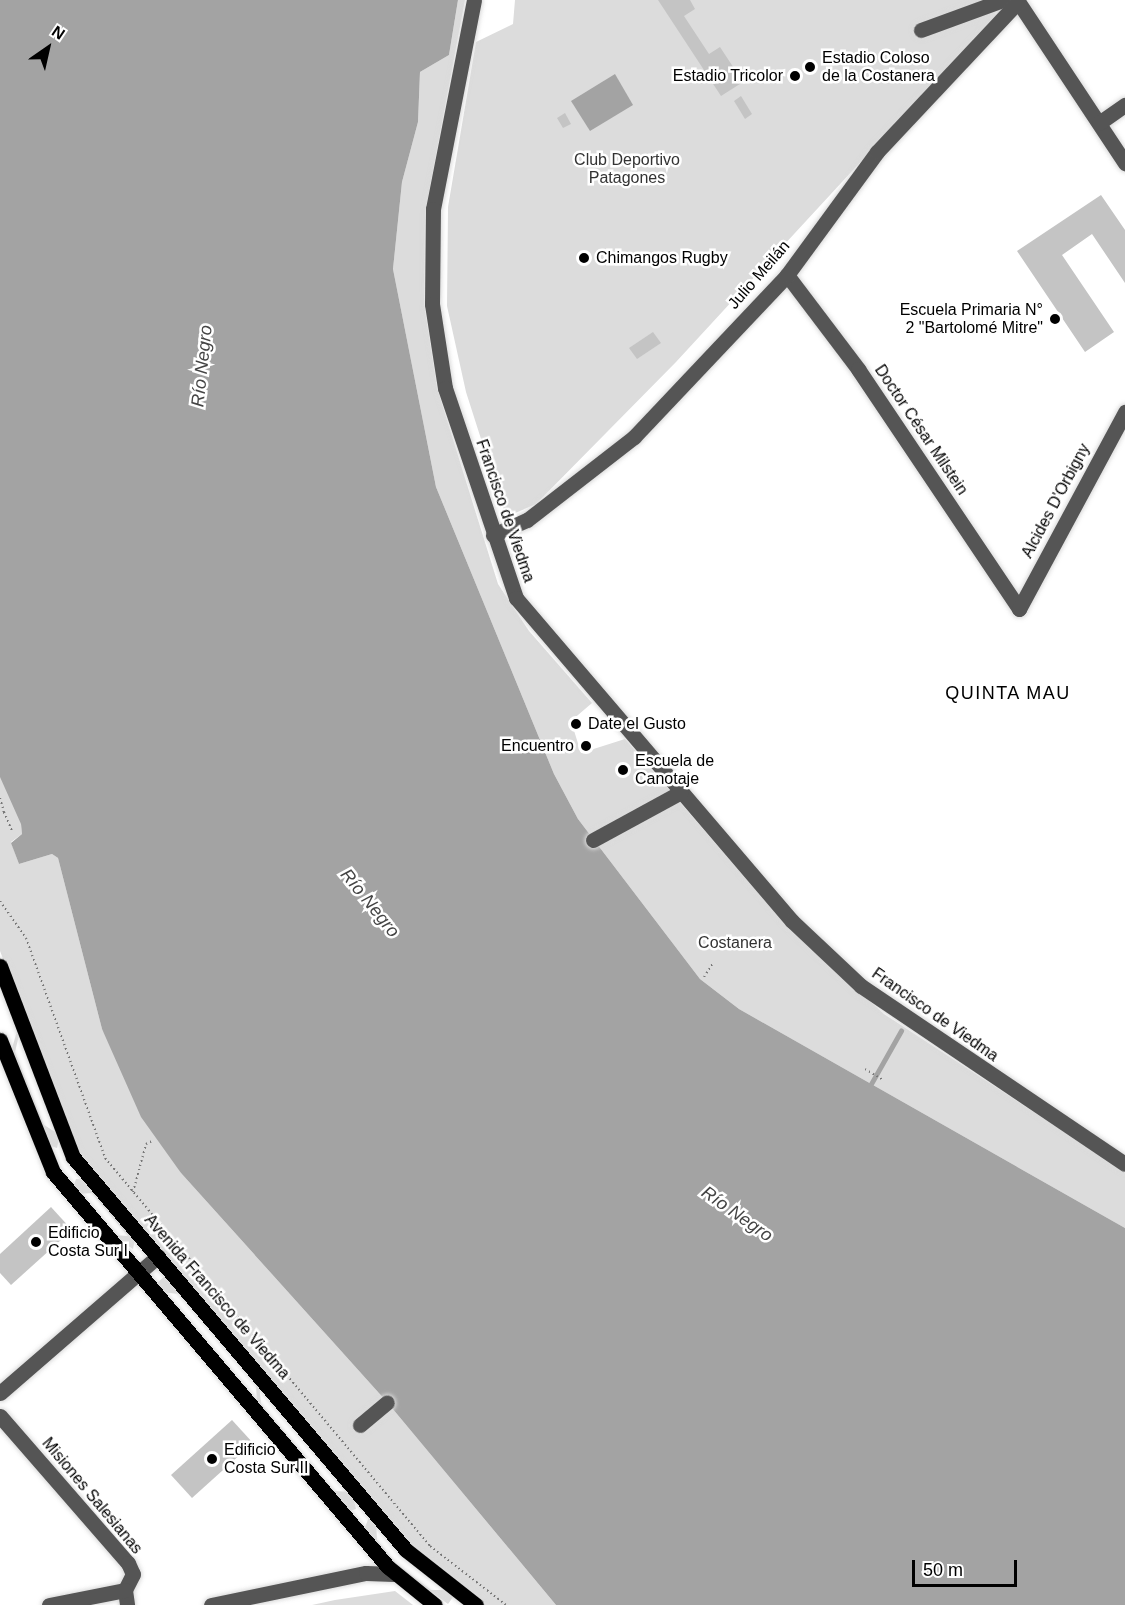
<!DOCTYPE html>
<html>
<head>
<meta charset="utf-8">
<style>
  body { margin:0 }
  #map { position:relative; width:1125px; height:1605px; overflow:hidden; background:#fff; font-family:Helvetica,sans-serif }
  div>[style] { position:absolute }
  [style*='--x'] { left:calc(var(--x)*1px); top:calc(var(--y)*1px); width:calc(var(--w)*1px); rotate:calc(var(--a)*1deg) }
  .green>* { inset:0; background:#dcdcdc }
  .water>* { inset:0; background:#a3a3a3 }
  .stream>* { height:4.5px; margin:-2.25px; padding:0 2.25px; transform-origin:2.25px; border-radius:2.25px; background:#a3a3a3 }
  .building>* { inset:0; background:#c4c4c4 }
  .path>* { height:2px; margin-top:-1px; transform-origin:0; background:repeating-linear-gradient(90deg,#777 0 1.5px,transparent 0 4.5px) }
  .roads { filter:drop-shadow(0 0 2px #dbdbdb) drop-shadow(0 0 2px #dbdbdb) }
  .minor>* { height:15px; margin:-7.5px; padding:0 7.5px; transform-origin:7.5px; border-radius:7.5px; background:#555 }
  .major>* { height:15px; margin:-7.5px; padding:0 7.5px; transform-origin:7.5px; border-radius:7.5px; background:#000 }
  .dots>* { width:16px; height:16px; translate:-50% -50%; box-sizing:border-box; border:3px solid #fff; border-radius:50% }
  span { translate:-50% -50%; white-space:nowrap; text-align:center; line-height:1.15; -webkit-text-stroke:5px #fff; paint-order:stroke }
  .poi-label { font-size:16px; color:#000 }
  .left { translate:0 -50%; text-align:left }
  .right { translate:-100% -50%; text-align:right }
  .park-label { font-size:16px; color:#333 }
  .street-label { font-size:16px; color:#000 }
  .water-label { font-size:18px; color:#444; font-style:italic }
  .neighbourhood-label { font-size:18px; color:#000; letter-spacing:1.5px }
  .north { position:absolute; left:18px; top:18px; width:60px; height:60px; -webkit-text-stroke:4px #fff; paint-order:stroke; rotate:34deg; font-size:16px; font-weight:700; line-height:24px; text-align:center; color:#000 }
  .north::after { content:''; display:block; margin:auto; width:21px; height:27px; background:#000; clip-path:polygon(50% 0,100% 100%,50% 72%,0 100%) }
  .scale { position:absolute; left:912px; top:1560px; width:105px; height:27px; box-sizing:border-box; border:3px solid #000; border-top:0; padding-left:8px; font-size:18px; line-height:21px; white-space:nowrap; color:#000; -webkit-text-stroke:4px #fff; paint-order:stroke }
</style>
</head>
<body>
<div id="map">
  <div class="green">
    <i style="clip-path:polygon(458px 0,465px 0,425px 213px,424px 304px,437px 388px,498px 584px,529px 631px,592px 703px,571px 721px,581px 753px,625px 739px,787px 926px,884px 1014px,1125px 1172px,1125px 1228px,739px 1009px,700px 979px,578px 819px,554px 774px,436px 487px,393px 269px,402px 182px,418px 122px,420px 72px,449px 55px)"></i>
    <i style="clip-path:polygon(515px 0,986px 0,996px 15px,676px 362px,536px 504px,506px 517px,466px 392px,447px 306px,448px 207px,476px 42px,513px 24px)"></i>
    <i style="clip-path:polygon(0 737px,21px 823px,22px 834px,11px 842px,19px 864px,52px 854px,58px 858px,102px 1029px,181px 1173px,387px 1402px,556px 1605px,485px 1605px,411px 1547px,78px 1154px,0 951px)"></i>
    <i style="clip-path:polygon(0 980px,20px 1031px,15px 1052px,44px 1125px,60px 1135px,57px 1148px,48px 1145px,11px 1052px,17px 1031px)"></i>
    <i style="clip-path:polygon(76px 1179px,86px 1180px,135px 1239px,133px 1249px,112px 1235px,128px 1236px,92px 1193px,78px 1194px,73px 1188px)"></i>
    <i style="clip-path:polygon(165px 1276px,259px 1382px,261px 1404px,334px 1491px,352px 1492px,356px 1509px,350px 1511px,257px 1405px,256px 1383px,179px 1294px,160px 1292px,157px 1283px)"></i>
    <i style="clip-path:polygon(369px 1517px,376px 1521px,377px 1540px,396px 1563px,431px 1590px,448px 1590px,453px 1597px,448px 1604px,394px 1565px,364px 1530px)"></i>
    <i style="clip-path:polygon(395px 1591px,413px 1605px,312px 1605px,335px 1600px)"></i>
  </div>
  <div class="water">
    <i style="clip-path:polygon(0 0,458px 0,449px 55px,420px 72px,418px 122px,402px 182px,393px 269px,436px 487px,554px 774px,578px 819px,700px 979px,739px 1009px,1125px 1228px,1125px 1605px,556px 1605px,387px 1402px,181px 1173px,141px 1117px,102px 1029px,58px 858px,52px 854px,19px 864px,11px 843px,22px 834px,21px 824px,0 777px)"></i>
    <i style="clip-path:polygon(615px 74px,633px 105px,590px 131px,571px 101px)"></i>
  </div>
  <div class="stream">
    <i style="--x:871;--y:1084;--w:61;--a:-60.5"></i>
  </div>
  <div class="building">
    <i style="clip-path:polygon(658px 0,690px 0,695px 9px,684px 16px,709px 54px,720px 47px,743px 82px,721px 96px)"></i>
    <i style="clip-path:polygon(741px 96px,752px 114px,745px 119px,734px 101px)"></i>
    <i style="clip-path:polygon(565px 113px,571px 124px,563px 128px,557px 118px)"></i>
    <i style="clip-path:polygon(1101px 195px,1125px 230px,1125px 283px,1092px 234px,1062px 255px,1114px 332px,1085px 352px,1017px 251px)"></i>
    <i style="clip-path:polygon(653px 332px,661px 343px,637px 359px,629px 348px)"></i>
    <i style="clip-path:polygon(51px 1207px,72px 1230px,11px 1285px,0 1273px,0 1254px)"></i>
    <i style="clip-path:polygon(232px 1420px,253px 1443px,192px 1498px,171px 1475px)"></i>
  </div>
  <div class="path">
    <i style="--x:0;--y:798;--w:15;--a:74"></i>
    <i style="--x:4;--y:812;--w:4;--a:153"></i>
    <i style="--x:4;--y:812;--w:21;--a:67"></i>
    <i style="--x:0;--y:901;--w:45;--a:54.9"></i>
    <i style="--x:26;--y:938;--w:234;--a:70.2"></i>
    <i style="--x:105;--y:1158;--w:506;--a:50.05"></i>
    <i style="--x:430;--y:1546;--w:96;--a:37.8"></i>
    <i style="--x:704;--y:977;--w:17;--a:-57"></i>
    <i style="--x:865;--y:1069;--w:21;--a:31"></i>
    <i style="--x:133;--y:1192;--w:50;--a:-74.8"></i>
    <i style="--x:146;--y:1144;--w:7;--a:-27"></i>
  </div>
  <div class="roads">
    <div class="minor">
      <i style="--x:474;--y:0;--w:213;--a:101.1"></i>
      <i style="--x:433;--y:209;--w:95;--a:90.6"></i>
      <i style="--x:432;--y:304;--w:85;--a:81.2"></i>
      <i style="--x:445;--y:388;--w:222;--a:71.3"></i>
      <i style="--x:516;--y:598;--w:425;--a:49.5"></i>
      <i style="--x:792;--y:921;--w:95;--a:43.3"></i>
      <i style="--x:861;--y:986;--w:318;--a:34"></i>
      <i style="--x:1017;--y:0;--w:196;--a:56.5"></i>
      <i style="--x:921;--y:30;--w:87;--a:-20.1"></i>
      <i style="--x:1099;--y:123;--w:32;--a:-35"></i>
      <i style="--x:787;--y:275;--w:118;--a:52.9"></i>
      <i style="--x:858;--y:369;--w:289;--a:56.1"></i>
      <i style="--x:1019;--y:609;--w:224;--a:-61.7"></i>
      <i style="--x:493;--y:535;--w:37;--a:-24"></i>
      <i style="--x:527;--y:520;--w:135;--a:-37.8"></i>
      <i style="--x:634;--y:437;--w:223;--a:-46.6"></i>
      <i style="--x:787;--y:275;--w:152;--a:-53.8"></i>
      <i style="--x:877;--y:152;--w:206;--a:-46.8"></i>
      <i style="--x:593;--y:840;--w:100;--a:-28.6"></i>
      <i style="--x:0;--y:1393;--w:209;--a:-40.9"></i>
      <i style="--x:0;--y:1416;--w:195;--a:49"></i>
      <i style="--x:128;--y:1563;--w:12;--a:66"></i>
      <i style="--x:133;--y:1574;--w:18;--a:117"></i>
      <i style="--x:125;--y:1590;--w:15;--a:82"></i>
      <i style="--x:360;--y:1425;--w:35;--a:-40"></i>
      <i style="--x:49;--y:1605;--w:77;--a:-11.2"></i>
      <i style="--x:211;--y:1605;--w:158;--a:-11.7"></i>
      <i style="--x:366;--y:1573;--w:28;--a:2"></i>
    </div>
    <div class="major">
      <i style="--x:0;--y:966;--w:204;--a:69.1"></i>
      <i style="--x:73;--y:1157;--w:515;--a:49.72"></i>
      <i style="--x:406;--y:1550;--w:89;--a:38.2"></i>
      <i style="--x:0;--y:1040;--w:142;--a:68.1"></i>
      <i style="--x:53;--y:1172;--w:518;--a:49.7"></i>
      <i style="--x:388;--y:1567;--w:60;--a:39"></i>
    </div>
  </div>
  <div class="dots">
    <i style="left:810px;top:67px;background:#000"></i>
    <i style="left:795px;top:76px;background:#000"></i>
    <i style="left:584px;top:258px;background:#000"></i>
    <i style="left:1055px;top:319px;background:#000"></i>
    <i style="left:576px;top:724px;background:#000"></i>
    <i style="left:586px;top:746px;background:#000"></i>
    <i style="left:623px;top:770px;background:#000"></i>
    <i style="left:36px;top:1242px;background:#000"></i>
    <i style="left:212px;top:1459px;background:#000"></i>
  </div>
  <div class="poi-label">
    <span class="left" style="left:822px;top:67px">Estadio Coloso<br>de la Costanera</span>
    <span class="right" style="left:783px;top:76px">Estadio Tricolor</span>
    <span class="left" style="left:596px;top:258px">Chimangos Rugby</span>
    <span class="right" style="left:1043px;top:319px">Escuela Primaria N°<br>2 "Bartolomé Mitre"</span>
    <span class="left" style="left:588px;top:724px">Date el Gusto</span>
    <span class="right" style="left:574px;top:746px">Encuentro</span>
    <span class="left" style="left:635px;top:770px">Escuela de<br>Canotaje</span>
    <span class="left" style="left:48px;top:1242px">Edificio<br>Costa Sur I</span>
    <span class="left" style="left:224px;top:1459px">Edificio<br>Costa Sur II</span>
  </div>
  <div class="park-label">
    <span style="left:627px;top:169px">Club Deportivo<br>Patagones</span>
    <span style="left:735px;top:943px">Costanera</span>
  </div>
  <div class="street-label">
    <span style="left:759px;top:275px;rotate:-49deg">Julio Meilán</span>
    <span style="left:921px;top:430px;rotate:56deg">Doctor César Milstein</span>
    <span style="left:1056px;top:501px;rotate:-62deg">Alcides D'Orbigny</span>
    <span style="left:505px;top:511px;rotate:71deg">Francisco de Viedma</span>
    <span style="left:935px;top:1015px;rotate:35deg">Francisco de Viedma</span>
    <span style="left:217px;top:1297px;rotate:49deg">Avenida Francisco de Viedma</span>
    <span style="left:92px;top:1496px;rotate:50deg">Misiones Salesianas</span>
  </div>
  <div class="water-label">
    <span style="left:202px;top:366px;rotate:-84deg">Río Negro</span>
    <span style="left:370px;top:903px;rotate:51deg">Río Negro</span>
    <span style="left:737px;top:1214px;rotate:35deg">Río Negro</span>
  </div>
  <div class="neighbourhood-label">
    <span style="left:1008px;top:693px">QUINTA MAU</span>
  </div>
  <div class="north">N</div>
  <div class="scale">50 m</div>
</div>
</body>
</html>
